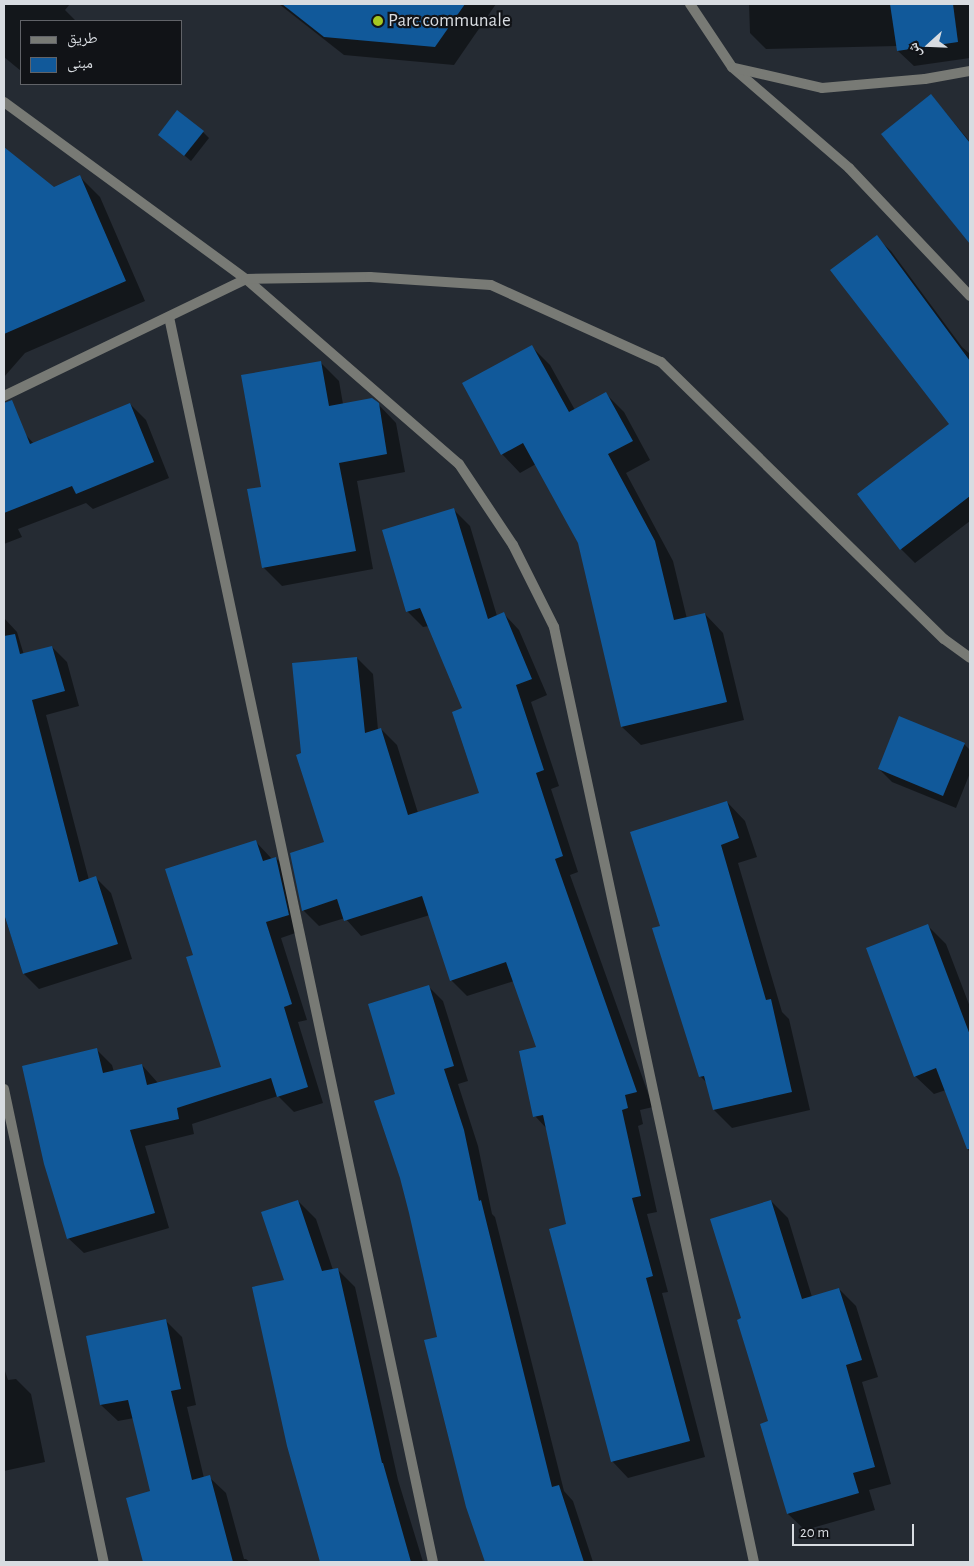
<!DOCTYPE html>
<html>
<head>
<meta charset="utf-8">
<style>
  body { margin:0 }
  #map { position:relative; width:974px; height:1566px; overflow:hidden; background:#252b33; font-family:"Alegreya Sans","Noto Naskh Arabic",sans-serif }
  div>[style] { position:absolute }
  [style*='--x'] { left:calc(var(--x)*1px); top:calc(var(--y)*1px); width:calc(var(--w)*1px); rotate:calc(var(--a)*1deg) }
  .shadow>* { inset:0; background:#0007 }
  .building>* { inset:0; background:#11599a }
  .minor>* { height:10px; margin:-5px; padding:0 5px; transform-origin:5px; border-radius:5px; background:#787a75 }
  .dots>* { width:14px; height:14px; translate:-50% -50%; box-sizing:border-box; border:2px solid #111317; border-radius:50% }
  span { translate:-50% -50%; white-space:nowrap; text-align:center; line-height:1.15; -webkit-text-stroke:4.5px #111317; paint-order:stroke }
  .poi-label { font-size:19px; color:#d8dce1 }
  .left { translate:0 -50%; text-align:left }
  .frame { position:absolute; inset:0; border:5px solid #d8dce1; pointer-events:none }
  .legend { position:absolute; left:20px; top:20px; width:162px; height:65px; box-sizing:border-box; background:#111317; border:1px solid #616368; margin:0; padding:6px 9px; list-style:none; font-size:15px; color:#d8dce1 }
  .legend li { display:flex; align-items:center; gap:10px; height:25px }
  .legend b { width:25px; border:1px solid #616368 }
  .north { position:absolute; left:904px; top:20px; width:50px; height:50px; -webkit-text-stroke:4px #111317; paint-order:stroke; rotate:250deg; font-size:14px; font-weight:700; line-height:20px; text-align:center; color:#d8dce1 }
  .north::after { content:''; display:block; margin:auto; width:18px; height:22px; background:#d8dce1; clip-path:polygon(50% 0,100% 100%,50% 72%,0 100%) }
  .scale { position:absolute; left:792px; top:1524px; width:122px; height:22px; box-sizing:border-box; border:2px solid #d8dce1; border-top:0; padding-left:6px; font-size:15px; line-height:18px; white-space:nowrap; color:#d8dce1; -webkit-text-stroke:4px #111317; paint-order:stroke }
</style>
</head>
<body>
<div id="map">
  <div class="shadow">
    <i style="clip-path:polygon(4px 4px,70px 4px,65px 10px,76px 21px,21px 21px,21px 71px,4px 57px)"></i>
    <i style="clip-path:polygon(279px 4px,496px 4px,454px 65px,344px 55px)"></i>
    <i style="clip-path:polygon(749px 4px,970px 4px,970px 58px,914px 66px,898px 51px,897px 46px,766px 49px,750px 33px)"></i>
    <i style="clip-path:polygon(931px 95px,970px 142px,970px 243px,883px 134px)"></i>
    <i style="clip-path:polygon(203px 132px,209px 138px,191px 161px,160px 135px)"></i>
    <i style="clip-path:polygon(4px 149px,54px 188px,80px 177px,100px 197px,145px 301px,25px 353px,4px 377px)"></i>
    <i style="clip-path:polygon(876px 237px,891px 251px,962px 347px,970px 354px,970px 521px,915px 563px,901px 549px,950px 424px)"></i>
    <i style="clip-path:polygon(532px 347px,550px 365px,575px 410px,606px 394px,624px 412px,650px 460px,626px 473px,673px 561px,687px 619px,705px 614px,723px 633px,744px 720px,641px 745px,622px 727px,579px 543px,536px 464px,520px 473px,502px 454px)"></i>
    <i style="clip-path:polygon(320px 362px,339px 381px,343px 404px,378px 404px,396px 423px,405px 472px,357px 481px,373px 569px,282px 586px,264px 568px,262px 488px)"></i>
    <i style="clip-path:polygon(130px 404px,146px 420px,169px 478px,93px 509px,86px 503px,18px 529px,22px 537px,4px 544px,4px 443px,25px 434px,34px 444px)"></i>
    <i style="clip-path:polygon(454px 510px,470px 526px,497px 616px,504px 614px,519px 630px,547px 695px,531px 702px,559px 786px,551px 789px,578px 872px,570px 875px,653px 1107px,640px 1110px,643px 1124px,638px 1126px,657px 1212px,647px 1214px,668px 1292px,662px 1293px,705px 1457px,628px 1478px,612px 1461px,568px 1225px,547px 1129px,535px 1116px,538px 1048px,514px 981px,467px 996px,451px 980px,430px 915px,361px 936px,345px 918px,319px 926px,303px 910px,325px 842px,302px 754px,357px 658px,373px 674px,378px 730px,381px 729px,397px 745px,418px 813px,480px 794px,464px 709px,429px 626px,423px 627px,407px 611px)"></i>
    <i style="clip-path:polygon(4px 618px,17px 632px,24px 655px,52px 647px,67px 662px,79px 706px,46px 715px,89px 880px,96px 878px,111px 893px,132px 959px,39px 989px,24px 974px,4px 915px)"></i>
    <i style="clip-path:polygon(964px 744px,970px 750px,970px 773px,956px 808px,892px 782px,879px 769px)"></i>
    <i style="clip-path:polygon(727px 802px,745px 821px,757px 857px,738px 863px,782px 1012px,789px 1019px,810px 1110px,732px 1128px,714px 1110px,708px 1084px,700px 1076px,662px 927px)"></i>
    <i style="clip-path:polygon(256px 842px,272px 859px,276px 858px,292px 874px,304px 930px,281px 938px,307px 1020px,298px 1022px,323px 1103px,294px 1112px,278px 1096px,192px 1124px,194px 1134px,145px 1146px,169px 1228px,84px 1253px,68px 1238px,97px 1050px,112px 1065px,114px 1072px,142px 1065px,158px 1083px,222px 1068px,195px 956px)"></i>
    <i style="clip-path:polygon(928px 926px,946px 944px,970px 1007px,970px 1154px,946px 1090px,934px 1094px,915px 1076px)"></i>
    <i style="clip-path:polygon(428px 986px,443px 1001px,468px 1081px,458px 1084px,478px 1146px,492px 1214px,495px 1217px,564px 1491px,573px 1501px,593px 1562px,486px 1562px,467px 1507px,397px 1095px)"></i>
    <i style="clip-path:polygon(298px 1201px,316px 1219px,333px 1270px,337px 1269px,355px 1287px,398px 1480px,423px 1562px,322px 1562px,289px 1446px,285px 1281px)"></i>
    <i style="clip-path:polygon(771px 1201px,788px 1218px,812px 1297px,839px 1289px,856px 1306px,878px 1377px,862px 1382px,891px 1484px,869px 1490px,875px 1510px,805px 1530px,788px 1514px,770px 1422px,742px 1319px)"></i>
    <i style="clip-path:polygon(165px 1320px,182px 1337px,196px 1405px,187px 1407px,204px 1478px,209px 1477px,226px 1493px,244px 1559px,246px 1559px,250px 1562px,144px 1562px,127px 1498px,152px 1492px,134px 1418px,118px 1421px,101px 1405px,87px 1337px)"></i>
    <i style="clip-path:polygon(4px 1368px,8px 1380px,16px 1379px,31px 1394px,45px 1462px,4px 1471px)"></i>
  </div>
  <div class="building">
    <i style="clip-path:polygon(282px 4px,465px 4px,435px 47px,324px 37px)"></i>
    <i style="clip-path:polygon(890px 4px,953px 4px,958px 42px,897px 51px)"></i>
    <i style="clip-path:polygon(931px 94px,970px 143px,970px 244px,881px 134px)"></i>
    <i style="clip-path:polygon(177px 110px,204px 131px,184px 156px,158px 135px)"></i>
    <i style="clip-path:polygon(4px 147px,54px 187px,80px 175px,126px 281px,4px 334px)"></i>
    <i style="clip-path:polygon(877px 235px,970px 361px,970px 496px,900px 550px,857px 494px,949px 424px,830px 270px)"></i>
    <i style="clip-path:polygon(532px 345px,569px 412px,606px 392px,633px 441px,608px 454px,655px 541px,674px 620px,705px 613px,727px 702px,621px 727px,578px 543px,523px 443px,501px 455px,462px 383px)"></i>
    <i style="clip-path:polygon(321px 361px,329px 406px,372px 398px,379px 403px,387px 454px,339px 463px,356px 551px,262px 568px,247px 489px,261px 487px,241px 375px)"></i>
    <i style="clip-path:polygon(12px 400px,30px 444px,130px 403px,154px 462px,76px 494px,72px 486px,4px 513px,4px 403px)"></i>
    <i style="clip-path:polygon(454px 508px,488px 619px,504px 612px,532px 679px,516px 685px,544px 770px,536px 773px,563px 856px,555px 859px,637px 1092px,625px 1095px,628px 1108px,622px 1110px,641px 1196px,632px 1198px,653px 1276px,646px 1278px,690px 1441px,611px 1462px,549px 1229px,566px 1224px,543px 1115px,533px 1117px,519px 1051px,536px 1047px,506px 962px,450px 981px,422px 896px,344px 921px,337px 899px,302px 911px,290px 853px,324px 842px,296px 755px,301px 753px,292px 663px,357px 657px,365px 733px,381px 728px,408px 815px,479px 793px,452px 712px,462px 708px,420px 608px,406px 612px,382px 530px)"></i>
    <i style="clip-path:polygon(15px 634px,20px 654px,52px 646px,65px 691px,32px 700px,79px 882px,96px 876px,118px 944px,23px 974px,4px 914px,4px 636px)"></i>
    <i style="clip-path:polygon(899px 716px,965px 743px,943px 796px,878px 769px)"></i>
    <i style="clip-path:polygon(727px 801px,739px 838px,721px 845px,766px 1000px,771px 999px,792px 1092px,713px 1110px,704px 1076px,699px 1077px,652px 928px,660px 926px,630px 832px)"></i>
    <i style="clip-path:polygon(256px 840px,263px 861px,276px 857px,289px 915px,266px 922px,292px 1004px,284px 1007px,308px 1087px,277px 1097px,271px 1078px,177px 1108px,179px 1119px,130px 1130px,155px 1213px,67px 1239px,44px 1164px,22px 1066px,97px 1048px,103px 1073px,142px 1064px,147px 1085px,221px 1067px,186px 957px,193px 955px,165px 869px)"></i>
    <i style="clip-path:polygon(928px 924px,970px 1035px,970px 1149px,967px 1149px,936px 1068px,914px 1077px,866px 948px)"></i>
    <i style="clip-path:polygon(429px 985px,454px 1066px,444px 1069px,464px 1130px,479px 1201px,481px 1200px,552px 1487px,559px 1485px,584px 1562px,485px 1562px,466px 1507px,424px 1340px,437px 1337px,409px 1213px,400px 1178px,374px 1101px,395px 1094px,368px 1004px)"></i>
    <i style="clip-path:polygon(298px 1200px,322px 1271px,338px 1268px,382px 1463px,383px 1463px,411px 1562px,320px 1562px,287px 1446px,252px 1287px,284px 1280px,261px 1212px)"></i>
    <i style="clip-path:polygon(771px 1200px,802px 1299px,839px 1288px,862px 1360px,846px 1365px,875px 1467px,853px 1473px,859px 1493px,787px 1514px,760px 1424px,768px 1421px,737px 1320px,741px 1318px,710px 1219px)"></i>
    <i style="clip-path:polygon(166px 1319px,181px 1389px,171px 1391px,192px 1480px,210px 1475px,233px 1562px,143px 1562px,126px 1498px,150px 1491px,128px 1400px,100px 1405px,86px 1336px)"></i>
  </div>
  <div class="minor">
    <i style="--x:690;--y:4;--w:76;--a:56.3"></i>
    <i style="--x:732;--y:67;--w:155;--a:40.8"></i>
    <i style="--x:849;--y:168;--w:176;--a:46.6"></i>
    <i style="--x:735;--y:68;--w:89;--a:12.9"></i>
    <i style="--x:822;--y:88;--w:103;--a:-5"></i>
    <i style="--x:925;--y:79;--w:46;--a:-10.1"></i>
    <i style="--x:4;--y:102;--w:300;--a:36.2"></i>
    <i style="--x:246;--y:279;--w:282;--a:41"></i>
    <i style="--x:459;--y:464;--w:97;--a:56.3"></i>
    <i style="--x:513;--y:545;--w:92;--a:63.4"></i>
    <i style="--x:554;--y:627;--w:956;--a:77.93"></i>
    <i style="--x:169;--y:317;--w:1273;--a:78.03"></i>
    <i style="--x:4;--y:396;--w:269;--a:-25.8"></i>
    <i style="--x:246;--y:279;--w:124;--a:-0.9"></i>
    <i style="--x:370;--y:277;--w:121;--a:3.8"></i>
    <i style="--x:491;--y:285;--w:187;--a:24.4"></i>
    <i style="--x:661;--y:362;--w:396;--a:44.4"></i>
    <i style="--x:944;--y:639;--w:32;--a:36"></i>
    <i style="--x:4;--y:1089;--w:483;--a:78.1"></i>
  </div>
  <div class="dots">
    <i style="left:378px;top:21px;background:#a6c822"></i>
  </div>
  <div class="poi-label">
    <span class="left" style="left:388px;top:21px">Parc communale</span>
  </div>
  <div class="frame"></div>
  <ul class="legend">
  <li><b style="height:6px;background:#787a75"></b>طريق</li>
  <li><b style="height:14px;background:#11599a"></b>مبنى</li>
  </ul>
  <div class="north">ش</div>
  <div class="scale">20 m</div>
</div>
</body>
</html>
